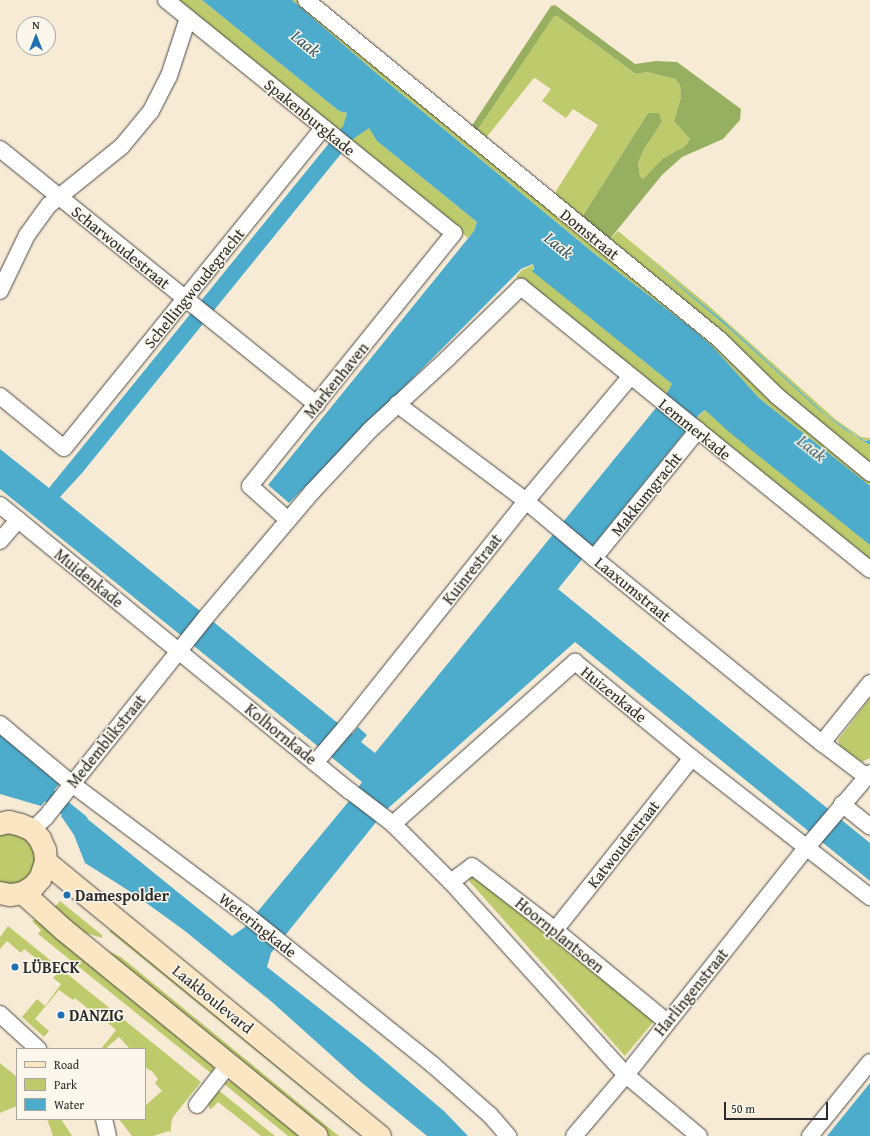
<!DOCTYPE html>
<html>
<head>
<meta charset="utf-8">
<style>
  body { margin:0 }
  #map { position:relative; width:870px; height:1136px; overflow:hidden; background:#f7ebd6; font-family:"Gentium Book Plus",serif }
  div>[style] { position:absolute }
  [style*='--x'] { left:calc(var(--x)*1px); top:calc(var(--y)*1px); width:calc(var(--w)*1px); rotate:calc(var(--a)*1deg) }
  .green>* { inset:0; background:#becb6d }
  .forest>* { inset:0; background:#96af60 }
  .water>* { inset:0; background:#4daccc }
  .canal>* { height:14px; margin:-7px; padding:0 7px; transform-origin:7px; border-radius:7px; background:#4daccc }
  .roads { filter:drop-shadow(0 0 1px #4a4845) drop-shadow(0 0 1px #4a4845) }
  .street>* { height:16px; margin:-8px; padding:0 8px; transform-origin:8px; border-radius:8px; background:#fff }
  .secondary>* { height:22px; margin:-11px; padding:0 11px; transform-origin:11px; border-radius:11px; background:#fbe6c4 }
  .dots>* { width:11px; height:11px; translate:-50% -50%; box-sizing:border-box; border:2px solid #fbf7ec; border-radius:50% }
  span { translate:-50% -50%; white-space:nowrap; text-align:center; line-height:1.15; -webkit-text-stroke:3px #fbf7ec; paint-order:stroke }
  .street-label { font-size:16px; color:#2b2b2b }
  .poi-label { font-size:16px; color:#2b2b2b; font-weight:700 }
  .left { translate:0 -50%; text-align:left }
  .water-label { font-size:17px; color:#375863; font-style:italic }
  .legend { position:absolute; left:16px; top:1048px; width:130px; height:72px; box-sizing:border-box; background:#fbf7ec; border:1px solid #a8a59f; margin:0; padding:5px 7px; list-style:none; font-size:12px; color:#2b2b2b }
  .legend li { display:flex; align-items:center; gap:8px; height:20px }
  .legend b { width:20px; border:1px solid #a8a59f }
  .north { position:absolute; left:16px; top:16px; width:40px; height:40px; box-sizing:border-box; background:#fbf7ec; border:1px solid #a8a59f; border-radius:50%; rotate:0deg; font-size:11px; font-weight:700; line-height:16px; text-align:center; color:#2b2b2b }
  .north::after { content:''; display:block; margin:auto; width:14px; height:18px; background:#1f6fb2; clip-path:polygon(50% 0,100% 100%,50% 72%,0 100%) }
  .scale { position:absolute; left:724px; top:1102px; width:104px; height:18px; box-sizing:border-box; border:2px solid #2b2b2b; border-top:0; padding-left:5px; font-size:12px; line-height:14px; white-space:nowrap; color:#2b2b2b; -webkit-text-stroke:3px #fbf7ec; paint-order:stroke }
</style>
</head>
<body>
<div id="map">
  <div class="green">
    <i style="clip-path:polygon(174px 0,202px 0,339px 111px,347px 113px,343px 126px,338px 132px)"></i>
    <i style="clip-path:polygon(292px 0,298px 0,308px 8px,716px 343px,870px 480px,870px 486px,759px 398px,712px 346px,690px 327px,596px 255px,376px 73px)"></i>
    <i style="clip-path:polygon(553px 16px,557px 16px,636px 74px,647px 72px,675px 79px,680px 85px,681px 97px,674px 121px,690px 139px,684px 147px,663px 158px,643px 179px,640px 176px,638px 163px,644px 149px,662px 122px,648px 113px,582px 217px,556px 196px,556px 191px,598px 125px,573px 109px,566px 118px,542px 101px,551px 89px,535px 78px,533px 79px,486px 138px,476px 132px)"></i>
    <i style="clip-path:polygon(369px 127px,377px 141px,477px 222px,474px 231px,468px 238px,350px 142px,358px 134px)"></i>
    <i style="clip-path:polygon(618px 231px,708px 305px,835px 419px,861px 437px,870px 438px,869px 441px,861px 439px,825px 414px,722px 320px,635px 249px,730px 329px,819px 410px,844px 429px,870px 445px,870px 462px,864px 463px,609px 240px)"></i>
    <i style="clip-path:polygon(533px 265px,533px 271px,672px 384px,664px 398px,516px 277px,522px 270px)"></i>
    <i style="clip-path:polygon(705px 410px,870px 544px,870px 564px,694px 421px)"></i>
    <i style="clip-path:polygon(870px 698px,870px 758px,862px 762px,840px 746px,838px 740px)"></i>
    <i style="clip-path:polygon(4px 831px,25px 835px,37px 851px,35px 872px,20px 886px,0 886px,0 833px)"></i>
    <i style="clip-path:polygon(472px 875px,654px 1021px,625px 1056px,470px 882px,468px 879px)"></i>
    <i style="clip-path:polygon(60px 901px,102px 935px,102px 938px,76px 930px,54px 908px)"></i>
    <i style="clip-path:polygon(42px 917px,214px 1065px,212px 1074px,38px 934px,41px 930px,32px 921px)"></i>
    <i style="clip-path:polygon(8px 926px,201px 1082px,173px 1117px,171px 1124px,171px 1132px,169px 1131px,153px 1136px,132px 1136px,119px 1119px,145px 1119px,145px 1106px,162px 1091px,155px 1083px,158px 1079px,151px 1070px,150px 1071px,145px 1066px,145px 1049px,130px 1049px,119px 1037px,105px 1049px,101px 1049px,116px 1030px,108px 1023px,111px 1020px,101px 1011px,97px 1016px,75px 998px,73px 1000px,59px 990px,35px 1019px,49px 1031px,44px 1037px,22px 1017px,37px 999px,45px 1006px,61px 984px,53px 978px,57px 974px,24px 949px,21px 953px,7px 941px,0 949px,0 937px)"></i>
    <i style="clip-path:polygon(112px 930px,375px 1136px,361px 1136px,109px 931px)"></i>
    <i style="clip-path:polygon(92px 944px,121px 957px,339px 1136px,326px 1136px)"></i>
    <i style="clip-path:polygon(0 1063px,17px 1077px,17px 1106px,0 1113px)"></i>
    <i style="clip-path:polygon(236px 1079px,312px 1136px,288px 1136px,223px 1083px)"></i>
    <i style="clip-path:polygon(217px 1089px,275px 1136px,261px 1136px,218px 1102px,211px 1109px,209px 1108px,208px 1102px)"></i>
    <i style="clip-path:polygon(47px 1119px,61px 1119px,72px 1136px,53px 1136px)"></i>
  </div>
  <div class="forest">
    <i style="clip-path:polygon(555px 5px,635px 64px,656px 61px,677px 62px,741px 109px,740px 120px,723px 139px,682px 157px,662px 175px,609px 240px,582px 217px,648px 113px,659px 113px,662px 122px,644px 149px,638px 163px,640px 176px,643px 179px,663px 158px,684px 147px,690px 139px,674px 121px,681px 97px,680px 85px,675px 79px,647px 72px,636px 74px,557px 16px,554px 16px,476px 132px,471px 127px,551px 6px)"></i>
  </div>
  <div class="water">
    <i style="clip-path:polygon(evenodd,202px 0,292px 0,376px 73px,596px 255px,690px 327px,712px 346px,759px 398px,870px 486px,870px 545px,729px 432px,705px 410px,700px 414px,688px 428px,558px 589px,870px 843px,870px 881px,575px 642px,385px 811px,271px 953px,267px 967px,367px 1046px,444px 1111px,468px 1136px,427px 1136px,361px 1082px,272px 1002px,185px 931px,134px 894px,85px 863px,74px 835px,61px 816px,69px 804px,232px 936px,245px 927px,349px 801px,362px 782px,0 489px,0 449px,49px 488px,343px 126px,347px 113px,339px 111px,202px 0,369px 128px,377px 141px,477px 222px,474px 231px,268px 485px,289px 503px,521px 269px,533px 264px,534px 269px,532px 271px,672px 384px,664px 398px,375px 753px,361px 742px,367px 735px,358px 727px,352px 734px,334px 720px,60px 497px,82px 473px,353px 139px,369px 128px)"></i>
    <i style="clip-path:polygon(635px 249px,722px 320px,825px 414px,856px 436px,866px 441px,870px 440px,870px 445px,844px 429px,819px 410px,730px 329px)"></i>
    <i style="clip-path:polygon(0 732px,61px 782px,41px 806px,0 794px)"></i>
    <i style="clip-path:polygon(870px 1083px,870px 1136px,827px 1136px)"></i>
  </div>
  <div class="canal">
    <i style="--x:35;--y:784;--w:59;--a:38.8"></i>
  </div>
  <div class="roads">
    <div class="street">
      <i style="--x:166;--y:0;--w:370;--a:39"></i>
      <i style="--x:454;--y:233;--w:325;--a:128.9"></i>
      <i style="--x:250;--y:486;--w:51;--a:41.8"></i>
      <i style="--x:306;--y:0;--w:534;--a:39.38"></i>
      <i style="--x:719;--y:339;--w:81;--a:44.5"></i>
      <i style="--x:777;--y:396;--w:121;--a:39.6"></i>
      <i style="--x:0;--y:149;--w:407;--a:38.9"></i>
      <i style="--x:0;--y:291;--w:62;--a:-64.3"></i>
      <i style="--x:27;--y:235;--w:37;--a:-54"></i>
      <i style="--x:49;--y:205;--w:94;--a:-38.9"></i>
      <i style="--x:122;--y:146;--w:45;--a:-50.4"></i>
      <i style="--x:151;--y:111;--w:39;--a:-63"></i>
      <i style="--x:169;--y:76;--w:61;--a:-71.9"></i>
      <i style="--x:0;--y:396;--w:82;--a:39.1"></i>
      <i style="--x:64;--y:448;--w:412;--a:-51"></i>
      <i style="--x:397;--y:404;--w:161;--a:36.9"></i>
      <i style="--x:526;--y:501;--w:89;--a:40"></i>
      <i style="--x:594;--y:558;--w:294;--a:39.1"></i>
      <i style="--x:822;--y:743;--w:56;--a:37.1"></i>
      <i style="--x:0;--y:505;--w:452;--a:39.3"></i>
      <i style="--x:350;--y:791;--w:54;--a:37.5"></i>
      <i style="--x:393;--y:824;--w:82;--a:45"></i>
      <i style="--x:451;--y:882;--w:261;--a:47.8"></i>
      <i style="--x:626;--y:1075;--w:95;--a:39.9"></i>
      <i style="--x:0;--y:541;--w:28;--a:-49"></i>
      <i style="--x:594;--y:558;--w:165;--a:-50.9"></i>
      <i style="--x:0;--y:724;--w:94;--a:39.8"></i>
      <i style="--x:72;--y:784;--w:215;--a:36.9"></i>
      <i style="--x:244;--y:913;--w:243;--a:38.8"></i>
      <i style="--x:433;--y:1065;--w:76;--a:41.3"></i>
      <i style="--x:490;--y:1115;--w:28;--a:49"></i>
      <i style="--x:822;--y:743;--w:77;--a:-51.3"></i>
      <i style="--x:315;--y:763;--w:52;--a:-49.6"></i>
      <i style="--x:349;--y:723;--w:284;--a:-51.4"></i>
      <i style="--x:526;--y:501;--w:163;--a:-50"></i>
      <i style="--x:842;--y:804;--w:36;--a:39"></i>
      <i style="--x:393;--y:824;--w:244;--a:-41.7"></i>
      <i style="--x:575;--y:662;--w:151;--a:39.4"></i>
      <i style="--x:692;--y:758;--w:226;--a:38"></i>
      <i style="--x:32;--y:830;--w:18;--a:-43"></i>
      <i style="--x:45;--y:818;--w:258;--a:-51.3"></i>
      <i style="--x:206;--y:617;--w:164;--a:-49.7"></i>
      <i style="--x:312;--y:492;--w:85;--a:-46.9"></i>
      <i style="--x:370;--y:430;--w:106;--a:-42.7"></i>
      <i style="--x:448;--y:358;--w:102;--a:-44.2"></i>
      <i style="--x:521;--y:287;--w:449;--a:39"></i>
      <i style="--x:451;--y:882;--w:26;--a:-37"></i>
      <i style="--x:472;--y:866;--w:105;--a:37.6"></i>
      <i style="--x:555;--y:930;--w:145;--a:39.4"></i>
      <i style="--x:555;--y:930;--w:220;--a:-51.5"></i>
      <i style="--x:0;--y:1014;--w:52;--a:42.6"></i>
      <i style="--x:197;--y:1105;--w:52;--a:-52"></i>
      <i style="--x:104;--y:1119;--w:17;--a:77"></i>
      <i style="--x:574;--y:1136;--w:80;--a:-49.6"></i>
      <i style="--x:626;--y:1075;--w:291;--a:-51.6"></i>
      <i style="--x:807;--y:847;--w:97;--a:-49.6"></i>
      <i style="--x:810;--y:1136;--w:95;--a:-51"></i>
    </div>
    <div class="secondary">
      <i style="--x:0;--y:824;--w:9;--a:-13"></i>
      <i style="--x:9;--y:822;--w:12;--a:14"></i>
      <i style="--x:21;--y:825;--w:12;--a:24"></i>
      <i style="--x:32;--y:830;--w:12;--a:48"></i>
      <i style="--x:40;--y:839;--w:12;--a:66"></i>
      <i style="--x:45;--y:850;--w:12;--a:85"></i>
      <i style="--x:46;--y:862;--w:18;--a:109"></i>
      <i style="--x:40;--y:879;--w:11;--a:131"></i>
      <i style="--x:33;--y:887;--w:12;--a:149"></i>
      <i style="--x:23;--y:893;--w:13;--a:171"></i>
      <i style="--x:10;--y:895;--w:10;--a:-169"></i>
      <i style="--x:46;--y:862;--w:432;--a:39.4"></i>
      <i style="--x:23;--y:893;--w:55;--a:42.1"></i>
      <i style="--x:64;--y:930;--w:326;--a:39.2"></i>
    </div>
  </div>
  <div class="dots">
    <i style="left:67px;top:895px;background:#1f6fb2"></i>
    <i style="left:15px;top:967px;background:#1f6fb2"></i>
    <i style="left:61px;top:1015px;background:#1f6fb2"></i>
  </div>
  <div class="street-label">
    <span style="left:310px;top:117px;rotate:39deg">Spakenburgkade</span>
    <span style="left:590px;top:234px;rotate:39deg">Domstraat</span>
    <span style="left:121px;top:247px;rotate:39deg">Scharwoudestraat</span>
    <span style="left:194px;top:288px;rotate:-51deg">Schellingwoudegracht</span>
    <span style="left:336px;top:380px;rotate:-51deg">Markenhaven</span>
    <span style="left:695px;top:429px;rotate:39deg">Lemmerkade</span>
    <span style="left:646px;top:494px;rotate:-51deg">Makkumgracht</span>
    <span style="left:472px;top:569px;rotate:-52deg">Kuinrestraat</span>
    <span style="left:89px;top:578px;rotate:39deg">Muidenkade</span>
    <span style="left:633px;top:589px;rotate:39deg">Laaxumstraat</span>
    <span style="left:614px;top:694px;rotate:39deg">Huizenkade</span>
    <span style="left:281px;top:734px;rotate:39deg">Kolhornkade</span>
    <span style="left:106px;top:741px;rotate:-51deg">Medemblikstraat</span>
    <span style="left:623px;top:844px;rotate:-52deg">Katwoudestraat</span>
    <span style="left:258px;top:925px;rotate:38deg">Weteringkade</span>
    <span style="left:560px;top:935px;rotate:39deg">Hoornplantsoen</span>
    <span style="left:691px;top:992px;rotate:-51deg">Harlingenstraat</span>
    <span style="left:213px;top:999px;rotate:39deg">Laakboulevard</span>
  </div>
  <div class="poi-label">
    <span class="left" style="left:75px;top:895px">Damespolder</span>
    <span class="left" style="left:23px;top:967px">LÜBECK</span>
    <span class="left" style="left:69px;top:1015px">DANZIG</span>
  </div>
  <div class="water-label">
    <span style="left:306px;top:43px;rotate:39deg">Laak</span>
    <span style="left:559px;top:245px;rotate:39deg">Laak</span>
    <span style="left:812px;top:448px;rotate:39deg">Laak</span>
  </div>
  <ul class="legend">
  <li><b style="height:5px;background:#fbe6c4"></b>Road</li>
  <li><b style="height:11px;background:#becb6d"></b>Park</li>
  <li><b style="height:11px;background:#4daccc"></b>Water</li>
  </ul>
  <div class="north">N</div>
  <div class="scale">50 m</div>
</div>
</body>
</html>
